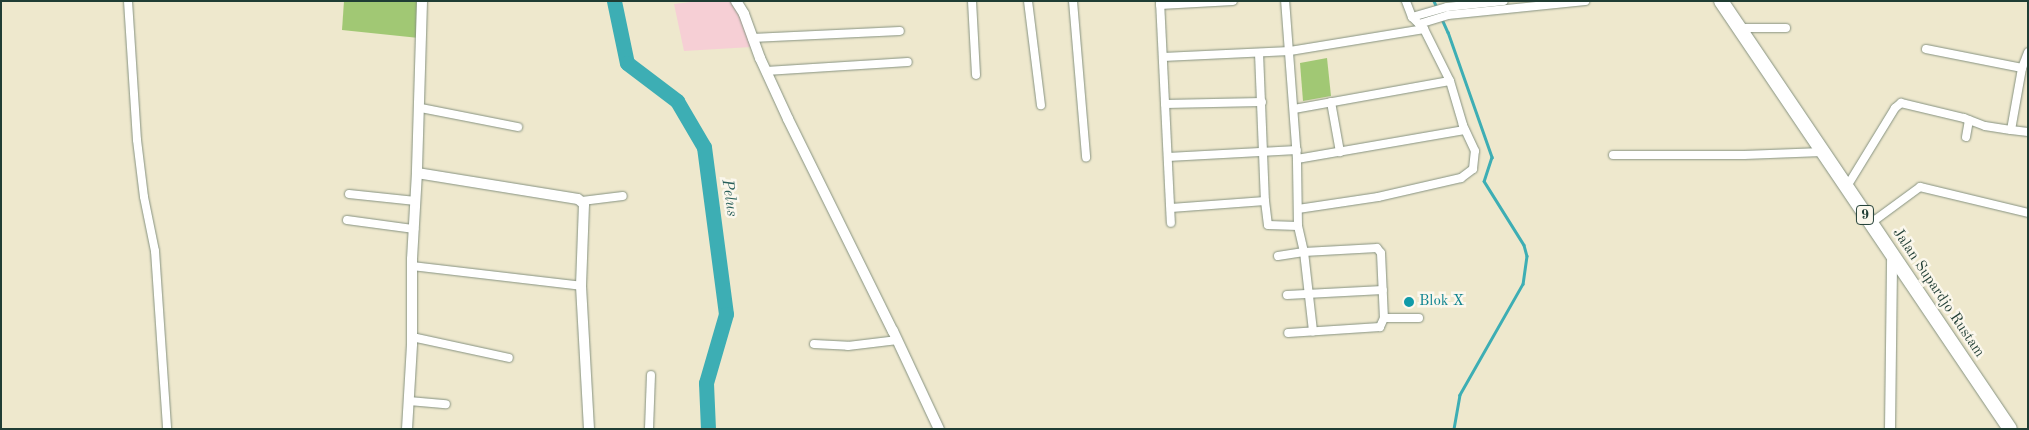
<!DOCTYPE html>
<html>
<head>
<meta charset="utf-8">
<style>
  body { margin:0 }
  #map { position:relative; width:2029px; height:430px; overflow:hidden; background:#eee8cd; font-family:"Old Standard TT",serif }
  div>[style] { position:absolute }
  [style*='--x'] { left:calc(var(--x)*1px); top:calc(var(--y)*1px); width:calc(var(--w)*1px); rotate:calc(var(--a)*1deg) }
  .built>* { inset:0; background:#f6cfd5 }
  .green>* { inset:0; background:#a1c874 }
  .stream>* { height:2.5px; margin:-1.25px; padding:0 1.25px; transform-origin:1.25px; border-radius:1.25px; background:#3daeb4 }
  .river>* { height:15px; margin:-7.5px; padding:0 7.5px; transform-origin:7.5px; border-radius:7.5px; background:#3daeb4 }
  .roads { filter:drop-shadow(0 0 1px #869280) drop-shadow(0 0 1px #869280) }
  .street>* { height:8px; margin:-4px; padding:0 4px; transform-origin:4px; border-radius:4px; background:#fff }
  .secondary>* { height:10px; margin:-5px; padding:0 5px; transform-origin:5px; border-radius:5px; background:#fff }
  .highway>* { height:14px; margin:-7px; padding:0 7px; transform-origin:7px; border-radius:7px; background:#fff }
  .dots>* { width:14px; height:14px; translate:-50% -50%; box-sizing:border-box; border:2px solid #fbf7ec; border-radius:50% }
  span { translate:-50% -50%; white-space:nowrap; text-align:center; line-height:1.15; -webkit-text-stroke:5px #fbf7ec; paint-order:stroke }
  .shield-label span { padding:1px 4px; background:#fbf7ec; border:1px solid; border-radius:4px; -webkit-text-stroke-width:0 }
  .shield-label { font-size:14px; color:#1f3d34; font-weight:700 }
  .street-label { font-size:15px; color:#1f3d34 }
  .culture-label { font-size:15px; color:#0d838f }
  .left { translate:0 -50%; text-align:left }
  .water-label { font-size:16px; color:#285f5a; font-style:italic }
  .frame { position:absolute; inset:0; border:2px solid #1f3d34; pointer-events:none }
</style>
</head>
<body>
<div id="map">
  <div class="built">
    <i style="clip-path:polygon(699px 1px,734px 1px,752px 47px,684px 51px,674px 4px)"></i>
  </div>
  <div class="green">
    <i style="clip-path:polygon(344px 1px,420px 1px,419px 38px,342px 30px)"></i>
    <i style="clip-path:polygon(1327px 58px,1331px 96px,1303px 101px,1300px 63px)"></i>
  </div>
  <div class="stream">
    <i style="--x:1434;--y:1;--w:34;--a:66"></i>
    <i style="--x:1448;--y:32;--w:133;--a:70.6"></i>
    <i style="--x:1492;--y:157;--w:25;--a:108"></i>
    <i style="--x:1484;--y:181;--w:75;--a:58"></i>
    <i style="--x:1524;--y:245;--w:11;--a:75"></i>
    <i style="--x:1527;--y:256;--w:28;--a:98"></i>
    <i style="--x:1523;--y:284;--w:128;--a:119.6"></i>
    <i style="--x:1460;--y:395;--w:35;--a:100"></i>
  </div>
  <div class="river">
    <i style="--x:614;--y:1;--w:63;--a:78.2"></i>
    <i style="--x:627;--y:63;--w:63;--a:37.2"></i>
    <i style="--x:677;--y:101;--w:53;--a:59.6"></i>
    <i style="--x:704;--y:147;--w:168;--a:82.5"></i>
    <i style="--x:726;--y:314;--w:72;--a:106.2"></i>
    <i style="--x:706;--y:383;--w:46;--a:87.5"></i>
  </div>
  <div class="roads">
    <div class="street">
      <i style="--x:128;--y:1;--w:139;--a:86.3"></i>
      <i style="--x:137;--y:140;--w:57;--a:83"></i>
      <i style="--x:144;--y:197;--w:55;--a:78.5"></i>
      <i style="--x:155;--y:251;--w:178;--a:86.1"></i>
      <i style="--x:972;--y:1;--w:74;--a:86.9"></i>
      <i style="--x:1028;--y:1;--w:105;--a:82.9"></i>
      <i style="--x:1073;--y:1;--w:157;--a:85.2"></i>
      <i style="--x:1160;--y:1;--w:222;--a:87.2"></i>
      <i style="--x:1160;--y:5;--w:73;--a:-3.1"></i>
      <i style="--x:1412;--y:17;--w:36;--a:-16"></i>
      <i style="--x:1447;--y:7;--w:57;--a:-6"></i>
      <i style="--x:1419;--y:24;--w:30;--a:-17"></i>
      <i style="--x:1448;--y:15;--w:138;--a:-5.8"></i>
      <i style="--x:1738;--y:28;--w:48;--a:0"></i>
      <i style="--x:752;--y:38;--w:148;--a:-2.7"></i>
      <i style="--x:1926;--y:49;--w:98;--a:11.2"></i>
      <i style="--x:1259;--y:53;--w:148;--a:87.7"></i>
      <i style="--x:1163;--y:57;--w:127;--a:-2.7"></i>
      <i style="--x:1290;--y:51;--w:136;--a:-9.3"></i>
      <i style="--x:766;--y:71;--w:142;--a:-3.6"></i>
      <i style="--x:1331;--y:102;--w:51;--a:79.8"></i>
      <i style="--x:1165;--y:104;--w:97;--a:-1.2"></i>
      <i style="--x:421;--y:108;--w:99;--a:11.1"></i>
      <i style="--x:1294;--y:109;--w:158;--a:-10.2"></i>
      <i style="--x:2011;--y:130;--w:17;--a:7"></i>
      <i style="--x:1966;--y:137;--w:17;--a:-80"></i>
      <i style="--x:1613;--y:155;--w:131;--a:0"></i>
      <i style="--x:1744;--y:155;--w:78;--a:-2.2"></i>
      <i style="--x:1168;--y:157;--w:129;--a:-3.1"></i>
      <i style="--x:1297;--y:159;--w:170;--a:-9.8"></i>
      <i style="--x:1846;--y:188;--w:94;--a:-58.5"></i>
      <i style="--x:1895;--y:108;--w:8;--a:-40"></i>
      <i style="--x:1901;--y:103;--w:65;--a:13.4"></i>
      <i style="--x:1964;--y:118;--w:22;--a:21"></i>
      <i style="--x:1985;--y:126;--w:26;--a:9"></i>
      <i style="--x:2011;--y:130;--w:63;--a:-79.9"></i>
      <i style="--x:2022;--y:68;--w:17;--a:-69"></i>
      <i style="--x:349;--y:194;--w:67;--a:6"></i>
      <i style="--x:582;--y:201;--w:41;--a:-7"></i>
      <i style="--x:1171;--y:208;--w:94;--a:-4.3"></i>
      <i style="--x:1265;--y:201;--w:24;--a:83"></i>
      <i style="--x:1268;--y:225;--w:30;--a:2"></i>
      <i style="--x:1298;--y:226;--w:67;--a:-90.9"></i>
      <i style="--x:1297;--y:159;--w:158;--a:-94.3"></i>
      <i style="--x:1298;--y:209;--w:81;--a:-8.5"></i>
      <i style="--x:1378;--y:197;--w:85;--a:-12.9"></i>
      <i style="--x:1461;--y:178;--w:15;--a:-37"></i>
      <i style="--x:1473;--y:169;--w:18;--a:-84"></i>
      <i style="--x:1475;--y:151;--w:29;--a:-115"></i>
      <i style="--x:1463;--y:125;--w:46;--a:-106.5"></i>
      <i style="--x:1450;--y:81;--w:58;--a:-116.6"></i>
      <i style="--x:1424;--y:29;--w:17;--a:-135"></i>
      <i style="--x:1412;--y:17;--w:17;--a:-111"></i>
      <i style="--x:347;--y:220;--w:68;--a:7.7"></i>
      <i style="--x:1871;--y:223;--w:61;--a:-36.3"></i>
      <i style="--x:1920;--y:187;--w:111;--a:13.5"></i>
      <i style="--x:1298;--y:226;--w:27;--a:77"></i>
      <i style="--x:1304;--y:252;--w:80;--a:83.5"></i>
      <i style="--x:1278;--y:256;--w:26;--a:-9"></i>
      <i style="--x:1304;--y:252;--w:73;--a:-3.1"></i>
      <i style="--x:1377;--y:248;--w:6;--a:51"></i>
      <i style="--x:1381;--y:253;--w:65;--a:87.4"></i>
      <i style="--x:1384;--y:318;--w:10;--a:114"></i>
      <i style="--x:1380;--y:327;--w:92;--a:176.3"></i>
      <i style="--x:412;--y:266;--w:170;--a:6.7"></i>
      <i style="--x:1287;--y:295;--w:96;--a:-3"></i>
      <i style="--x:1384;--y:318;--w:35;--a:0"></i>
      <i style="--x:412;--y:337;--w:99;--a:12.2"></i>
      <i style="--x:814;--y:344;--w:34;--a:3"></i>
      <i style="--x:848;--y:346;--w:50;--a:-6.8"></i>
      <i style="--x:409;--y:401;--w:37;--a:5"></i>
      <i style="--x:649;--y:429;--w:54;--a:-87.9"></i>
    </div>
    <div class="secondary">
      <i style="--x:422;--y:1;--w:172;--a:91.7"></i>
      <i style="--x:417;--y:173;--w:163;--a:9.2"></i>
      <i style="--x:578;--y:199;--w:8;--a:40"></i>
      <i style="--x:584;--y:204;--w:82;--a:92.1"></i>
      <i style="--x:581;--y:286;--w:143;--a:86.8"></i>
      <i style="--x:736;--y:1;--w:15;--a:58"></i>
      <i style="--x:744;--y:14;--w:47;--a:70"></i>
      <i style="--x:760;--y:58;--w:67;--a:65.3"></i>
      <i style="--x:788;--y:119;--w:237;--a:63.7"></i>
      <i style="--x:893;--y:331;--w:108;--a:64.9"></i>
      <i style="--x:407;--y:429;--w:85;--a:-86.6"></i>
      <i style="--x:412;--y:344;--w:85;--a:-90"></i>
      <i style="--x:412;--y:259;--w:86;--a:-86.7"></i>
      <i style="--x:1890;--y:429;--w:174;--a:-89.3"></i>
    </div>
    <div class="highway">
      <i style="--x:1721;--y:1;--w:516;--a:55.97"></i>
    </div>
  </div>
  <div class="dots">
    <i style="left:1409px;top:302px;background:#0f9aa8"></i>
  </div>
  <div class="shield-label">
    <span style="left:1865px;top:215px">9</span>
  </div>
  <div class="street-label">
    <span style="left:1938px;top:293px;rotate:56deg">Jalan Supardjo Rustam</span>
  </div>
  <div class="culture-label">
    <span class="left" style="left:1419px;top:302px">Blok X</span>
  </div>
  <div class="water-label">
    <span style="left:729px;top:198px;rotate:82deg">Pelus</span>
  </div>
  <div class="frame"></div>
</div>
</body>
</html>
